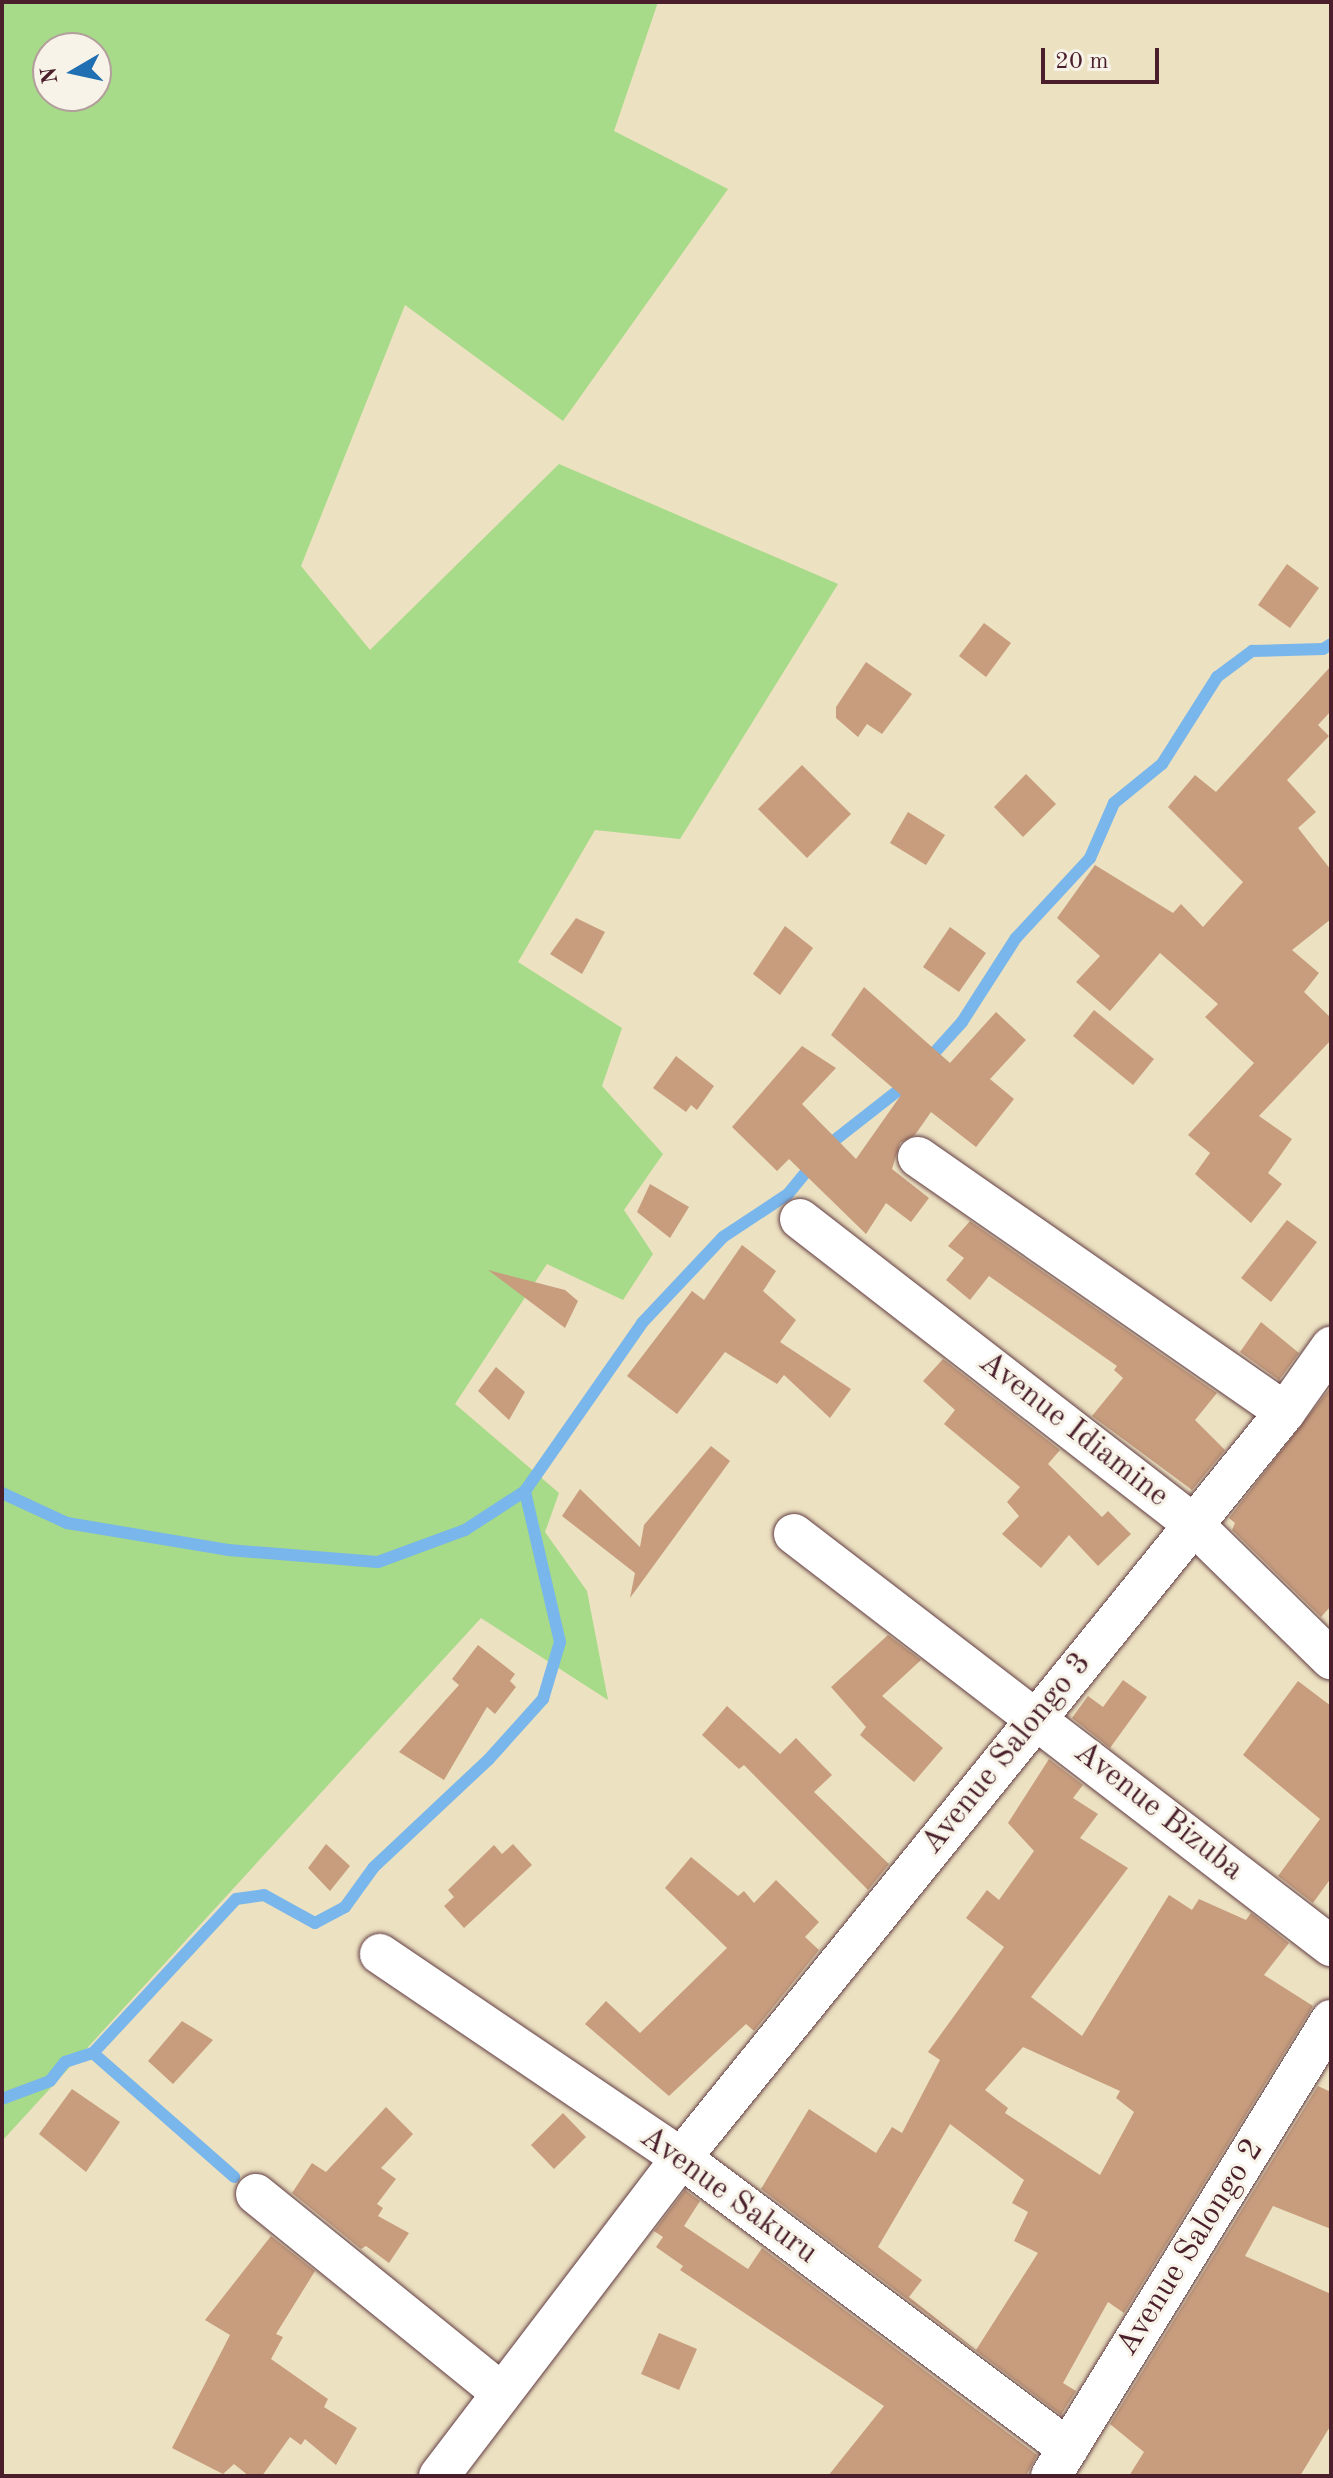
<!DOCTYPE html>
<html>
<head>
<meta charset="utf-8">
<style>
  body { margin:0 }
  #map { position:relative; width:1333px; height:2478px; overflow:hidden; background:#ece1c1; font-family:"Old Standard TT",serif }
  div>[style] { position:absolute }
  [style*='--x'] { left:calc(var(--x)*1px); top:calc(var(--y)*1px); width:calc(var(--w)*1px); rotate:calc(var(--a)*1deg) }
  .green>* { inset:0; background:#a7da89 }
  .stream>* { height:12px; margin:-6px; padding:0 6px; transform-origin:6px; border-radius:6px; background:#78b6eb }
  .building>* { inset:0; background:#c79d7e }
  .roads { filter:drop-shadow(0 0 2px #623c42) drop-shadow(0 0 2px #623c42) }
  .street>* { height:40px; margin:-20px; padding:0 20px; transform-origin:20px; border-radius:20px; background:#fff }
  span { translate:-50% -50%; white-space:nowrap; text-align:center; line-height:1.15; -webkit-text-stroke:6px #f7f3e8; paint-order:stroke }
  .street-label { font-size:32px; color:#4a1f2b }
  .frame { position:absolute; inset:0; border:4px solid #4a1f2b; pointer-events:none }
  .north { position:absolute; left:32px; top:32px; width:80px; height:80px; box-sizing:border-box; background:#f7f3e8; border:2px solid #b29e9c; border-radius:50%; rotate:261deg; font-size:22px; font-weight:700; line-height:32px; text-align:center; color:#4a1f2b }
  .north::after { content:''; display:block; margin:auto; width:28px; height:36px; background:#1f6fb2; clip-path:polygon(50% 0,100% 100%,50% 72%,0 100%) }
  .scale { position:absolute; left:1041px; top:48px; width:118px; height:36px; box-sizing:border-box; border:4px solid #4a1f2b; border-top:0; padding-left:10px; font-size:24px; line-height:28px; white-space:nowrap; color:#4a1f2b; -webkit-text-stroke:6px #f7f3e8; paint-order:stroke }
</style>
</head>
<body>
<div id="map">
  <div class="green">
    <i style="clip-path:polygon(evenodd,2px 2px,658px 2px,614px 131px,728px 189px,563px 421px,405px 305px,301px 566px,370px 650px,559px 464px,838px 584px,680px 839px,595px 830px,518px 962px,622px 1028px,602px 1086px,663px 1154px,624px 1210px,653px 1254px,623px 1300px,547px 1264px,455px 1404px,559px 1493px,545px 1532px,587px 1591px,608px 1700px,481px 1618px,2px 2141px,2px 2px,48px 48px,96px 48px,96px 96px,48px 96px,48px 48px)"></i>
  </div>
  <div class="stream">
    <i style="--x:926;--y:1062;--w:54;--a:-48"></i>
    <i style="--x:962;--y:1022;--w:100;--a:-57.3"></i>
    <i style="--x:1016;--y:938;--w:109;--a:-47.2"></i>
    <i style="--x:1090;--y:858;--w:60;--a:-66.4"></i>
    <i style="--x:1114;--y:803;--w:62;--a:-39.1"></i>
    <i style="--x:1162;--y:764;--w:103;--a:-57.7"></i>
    <i style="--x:1217;--y:677;--w:44;--a:-36.6"></i>
    <i style="--x:1252;--y:651;--w:71;--a:-1.6"></i>
    <i style="--x:1323;--y:649;--w:9;--a:-32"></i>
    <i style="--x:826;--y:1147;--w:105;--a:-38.1"></i>
    <i style="--x:2;--y:1493;--w:72;--a:24.8"></i>
    <i style="--x:67;--y:1523;--w:163;--a:9.5"></i>
    <i style="--x:228;--y:1550;--w:150;--a:4.6"></i>
    <i style="--x:378;--y:1562;--w:93;--a:-20.2"></i>
    <i style="--x:465;--y:1530;--w:72;--a:-33"></i>
    <i style="--x:525;--y:1491;--w:205;--a:-55.1"></i>
    <i style="--x:642;--y:1323;--w:118;--a:-46.7"></i>
    <i style="--x:723;--y:1237;--w:78;--a:-33.5"></i>
    <i style="--x:788;--y:1194;--w:43;--a:-50.7"></i>
    <i style="--x:93;--y:2053;--w:210;--a:-47.1"></i>
    <i style="--x:236;--y:1899;--w:28;--a:-8"></i>
    <i style="--x:264;--y:1895;--w:58;--a:28.8"></i>
    <i style="--x:315;--y:1923;--w:34;--a:-28"></i>
    <i style="--x:345;--y:1907;--w:49;--a:-54.1"></i>
    <i style="--x:374;--y:1867;--w:158;--a:-43.2"></i>
    <i style="--x:489;--y:1759;--w:81;--a:-48"></i>
    <i style="--x:543;--y:1699;--w:59;--a:-73.4"></i>
    <i style="--x:560;--y:1642;--w:155;--a:-103.1"></i>
    <i style="--x:2;--y:2099;--w:51;--a:-20.6"></i>
    <i style="--x:50;--y:2081;--w:24;--a:-52"></i>
    <i style="--x:65;--y:2062;--w:29;--a:-18"></i>
    <i style="--x:93;--y:2053;--w:188;--a:41.3"></i>
  </div>
  <div class="building">
    <i style="clip-path:polygon(1287px 564px,1319px 588px,1290px 628px,1258px 605px)"></i>
    <i style="clip-path:polygon(984px 623px,1011px 643px,986px 677px,959px 656px)"></i>
    <i style="clip-path:polygon(866px 662px,912px 694px,882px 734px,867px 724px,858px 737px,836px 718px,836px 707px)"></i>
    <i style="clip-path:polygon(1331px 666px,1331px 711px,1318px 725px,1329px 736px,1287px 780px,1316px 812px,1298px 828px,1331px 870px,1331px 919px,1292px 950px,1319px 973px,1304px 992px,1331px 1018px,1331px 1040px,1259px 1116px,1292px 1139px,1268px 1173px,1282px 1184px,1251px 1223px,1195px 1174px,1210px 1153px,1188px 1135px,1254px 1063px,1205px 1017px,1218px 1004px,1160px 953px,1110px 1011px,1076px 982px,1100px 956px,1057px 918px,1095px 865px,1173px 913px,1181px 904px,1203px 927px,1243px 882px,1168px 807px,1195px 775px,1216px 792px)"></i>
    <i style="clip-path:polygon(802px 765px,851px 814px,807px 858px,758px 809px)"></i>
    <i style="clip-path:polygon(1026px 774px,1056px 804px,1023px 837px,994px 807px)"></i>
    <i style="clip-path:polygon(908px 812px,945px 835px,926px 865px,890px 843px)"></i>
    <i style="clip-path:polygon(576px 918px,605px 932px,582px 974px,550px 954px)"></i>
    <i style="clip-path:polygon(785px 926px,813px 948px,780px 995px,753px 974px)"></i>
    <i style="clip-path:polygon(950px 927px,986px 953px,959px 992px,923px 967px)"></i>
    <i style="clip-path:polygon(864px 987px,950px 1063px,996px 1012px,1026px 1040px,990px 1079px,1014px 1099px,976px 1147px,931px 1112px,915px 1135px,900px 1143px,892px 1169px,929px 1198px,911px 1222px,886px 1203px,866px 1234px,789px 1159px,777px 1171px,732px 1127px,802px 1046px,836px 1068px,802px 1104px,856px 1159px,901px 1095px,831px 1035px)"></i>
    <i style="clip-path:polygon(1094px 1010px,1154px 1059px,1133px 1085px,1073px 1036px)"></i>
    <i style="clip-path:polygon(676px 1056px,714px 1086px,697px 1110px,691px 1105px,686px 1112px,653px 1088px)"></i>
    <i style="clip-path:polygon(650px 1184px,689px 1207px,670px 1238px,637px 1212px)"></i>
    <i style="clip-path:polygon(1287px 1220px,1317px 1242px,1271px 1302px,1241px 1278px)"></i>
    <i style="clip-path:polygon(970px 1221px,1217px 1393px,1195px 1420px,1225px 1450px,1192px 1490px,1092px 1416px,1123px 1378px,1114px 1370px,1117px 1366px,989px 1276px,970px 1300px,946px 1280px,964px 1258px,948px 1246px)"></i>
    <i style="clip-path:polygon(742px 1245px,776px 1271px,763px 1291px,796px 1320px,780px 1342px,851px 1389px,830px 1418px,784px 1375px,777px 1384px,725px 1352px,677px 1414px,627px 1376px,692px 1291px,704px 1300px)"></i>
    <i style="clip-path:polygon(488px 1270px,565px 1290px,578px 1301px,565px 1328px)"></i>
    <i style="clip-path:polygon(1261px 1322px,1299px 1353px,1279px 1380px,1240px 1352px)"></i>
    <i style="clip-path:polygon(943px 1359px,1060px 1450px,1048px 1464px,1102px 1517px,1108px 1511px,1131px 1534px,1098px 1566px,1069px 1535px,1041px 1568px,1002px 1534px,1019px 1516px,1007px 1502px,1020px 1487px,944px 1424px,955px 1410px,923px 1381px)"></i>
    <i style="clip-path:polygon(496px 1367px,525px 1392px,509px 1420px,478px 1391px)"></i>
    <i style="clip-path:polygon(1331px 1387px,1331px 1606px,1321px 1617px,1232px 1530px,1235px 1523px,1229px 1518px)"></i>
    <i style="clip-path:polygon(711px 1446px,730px 1461px,630px 1598px,635px 1573px,562px 1516px,580px 1489px,640px 1547px,644px 1525px)"></i>
    <i style="clip-path:polygon(888px 1635px,921px 1660px,882px 1696px,943px 1748px,914px 1782px,860px 1735px,866px 1727px,831px 1687px)"></i>
    <i style="clip-path:polygon(478px 1645px,515px 1674px,510px 1681px,516px 1687px,495px 1714px,487px 1707px,444px 1780px,399px 1752px,459px 1685px,452px 1679px)"></i>
    <i style="clip-path:polygon(1123px 1680px,1147px 1697px,1110px 1748px,1072px 1718px,1088px 1696px,1103px 1707px)"></i>
    <i style="clip-path:polygon(1298px 1681px,1331px 1706px,1331px 1878px,1313px 1903px,1278px 1876px,1320px 1819px,1243px 1755px)"></i>
    <i style="clip-path:polygon(727px 1706px,780px 1754px,796px 1738px,832px 1775px,814px 1792px,889px 1864px,868px 1890px,744px 1765px,739px 1769px,702px 1735px)"></i>
    <i style="clip-path:polygon(evenodd,1049px 1759px,1083px 1785px,1073px 1798px,1098px 1814px,1080px 1838px,1128px 1868px,1031px 1997px,1082px 2036px,1169px 1895px,1192px 1910px,1199px 1899px,1246px 1920px,1251px 1913px,1289px 1943px,1264px 1975px,1313px 2006px,1124px 2313px,1108px 2302px,1063px 2383px,1076px 2391px,1061px 2415px,761px 2189px,809px 2109px,876px 2153px,892px 2127px,902px 2133px,940px 2060px,928px 2052px,1004px 1947px,966px 1918px,987px 1890px,999px 1900px,1034px 1851px,1008px 1823px,1049px 1759px,1023px 2047px,1120px 2091px,1116px 2098px,1134px 2112px,1100px 2175px,1005px 2113px,1008px 2108px,985px 2090px,1023px 2047px,1049px 1759px,950px 2124px,1024px 2180px,1012px 2203px,1028px 2212px,1014px 2241px,1038px 2253px,976px 2350px,909px 2297px,922px 2280px,878px 2247px,950px 2124px)"></i>
    <i style="clip-path:polygon(326px 1844px,350px 1866px,330px 1891px,308px 1868px)"></i>
    <i style="clip-path:polygon(513px 1844px,532px 1865px,464px 1928px,444px 1906px,454px 1897px,448px 1890px,494px 1845px,502px 1854px)"></i>
    <i style="clip-path:polygon(691px 1857px,738px 1896px,744px 1891px,754px 1903px,776px 1880px,819px 1922px,805px 1937px,819px 1950px,754px 2031px,746px 2024px,669px 2096px,585px 2024px,606px 2001px,640px 2033px,727px 1948px,665px 1888px)"></i>
    <i style="clip-path:polygon(182px 2021px,213px 2040px,173px 2084px,148px 2061px)"></i>
    <i style="clip-path:polygon(1318px 2086px,1331px 2092px,1331px 2229px,1273px 2206px,1245px 2256px,1331px 2294px,1331px 2425px,1300px 2476px,1129px 2476px,1144px 2452px,1110px 2424px)"></i>
    <i style="clip-path:polygon(72px 2089px,120px 2122px,86px 2172px,39px 2134px)"></i>
    <i style="clip-path:polygon(386px 2107px,413px 2134px,381px 2168px,396px 2179px,377px 2204px,383px 2208px,378px 2216px,409px 2233px,389px 2263px,366px 2246px,361px 2249px,292px 2193px,312px 2163px,326px 2172px)"></i>
    <i style="clip-path:polygon(563px 2113px,586px 2137px,554px 2169px,531px 2145px)"></i>
    <i style="clip-path:polygon(685px 2190px,700px 2201px,684px 2226px,748px 2269px,762px 2248px,1037px 2455px,1026px 2476px,828px 2476px,884px 2406px,680px 2270px,683px 2266px,656px 2247px,663px 2237px,654px 2231px)"></i>
    <i style="clip-path:polygon(271px 2236px,315px 2271px,276px 2334px,283px 2337px,271px 2359px,328px 2399px,324px 2407px,357px 2428px,336px 2465px,305px 2439px,301px 2445px,290px 2437px,262px 2476px,249px 2476px,234px 2464px,223px 2474px,172px 2448px,230px 2335px,205px 2320px)"></i>
    <i style="clip-path:polygon(659px 2333px,697px 2349px,679px 2390px,641px 2374px)"></i>
  </div>
  <div class="roads">
    <div class="street">
      <i style="--x:918;--y:1157;--w:447;--a:34.8"></i>
      <i style="--x:800;--y:1219;--w:499;--a:37.8"></i>
      <i style="--x:1194;--y:1525;--w:192;--a:44.4"></i>
      <i style="--x:794;--y:1534;--w:677;--a:37.5"></i>
      <i style="--x:380;--y:1954;--w:364;--a:34.1"></i>
      <i style="--x:681;--y:2158;--w:484;--a:36.9"></i>
      <i style="--x:256;--y:2194;--w:316;--a:39"></i>
      <i style="--x:439;--y:2476;--w:400;--a:-52.7"></i>
      <i style="--x:681;--y:2158;--w:960;--a:-51"></i>
      <i style="--x:1285;--y:1412;--w:80;--a:-54.7"></i>
      <i style="--x:1051;--y:2476;--w:535;--a:-58.45"></i>
    </div>
  </div>
  <div class="street-label">
    <span style="left:1073px;top:1430px;rotate:38deg">Avenue Idiamine</span>
    <span style="left:1007px;top:1754px;rotate:-51deg">Avenue Salongo 3</span>
    <span style="left:1158px;top:1812px;rotate:38deg">Avenue Bizuba</span>
    <span style="left:728px;top:2196px;rotate:36deg">Avenue Sakuru</span>
    <span style="left:1191px;top:2248px;rotate:-58deg">Avenue Salongo 2</span>
  </div>
  <div class="frame"></div>
  <div class="north">N</div>
  <div class="scale">20 m</div>
</div>
</body>
</html>
